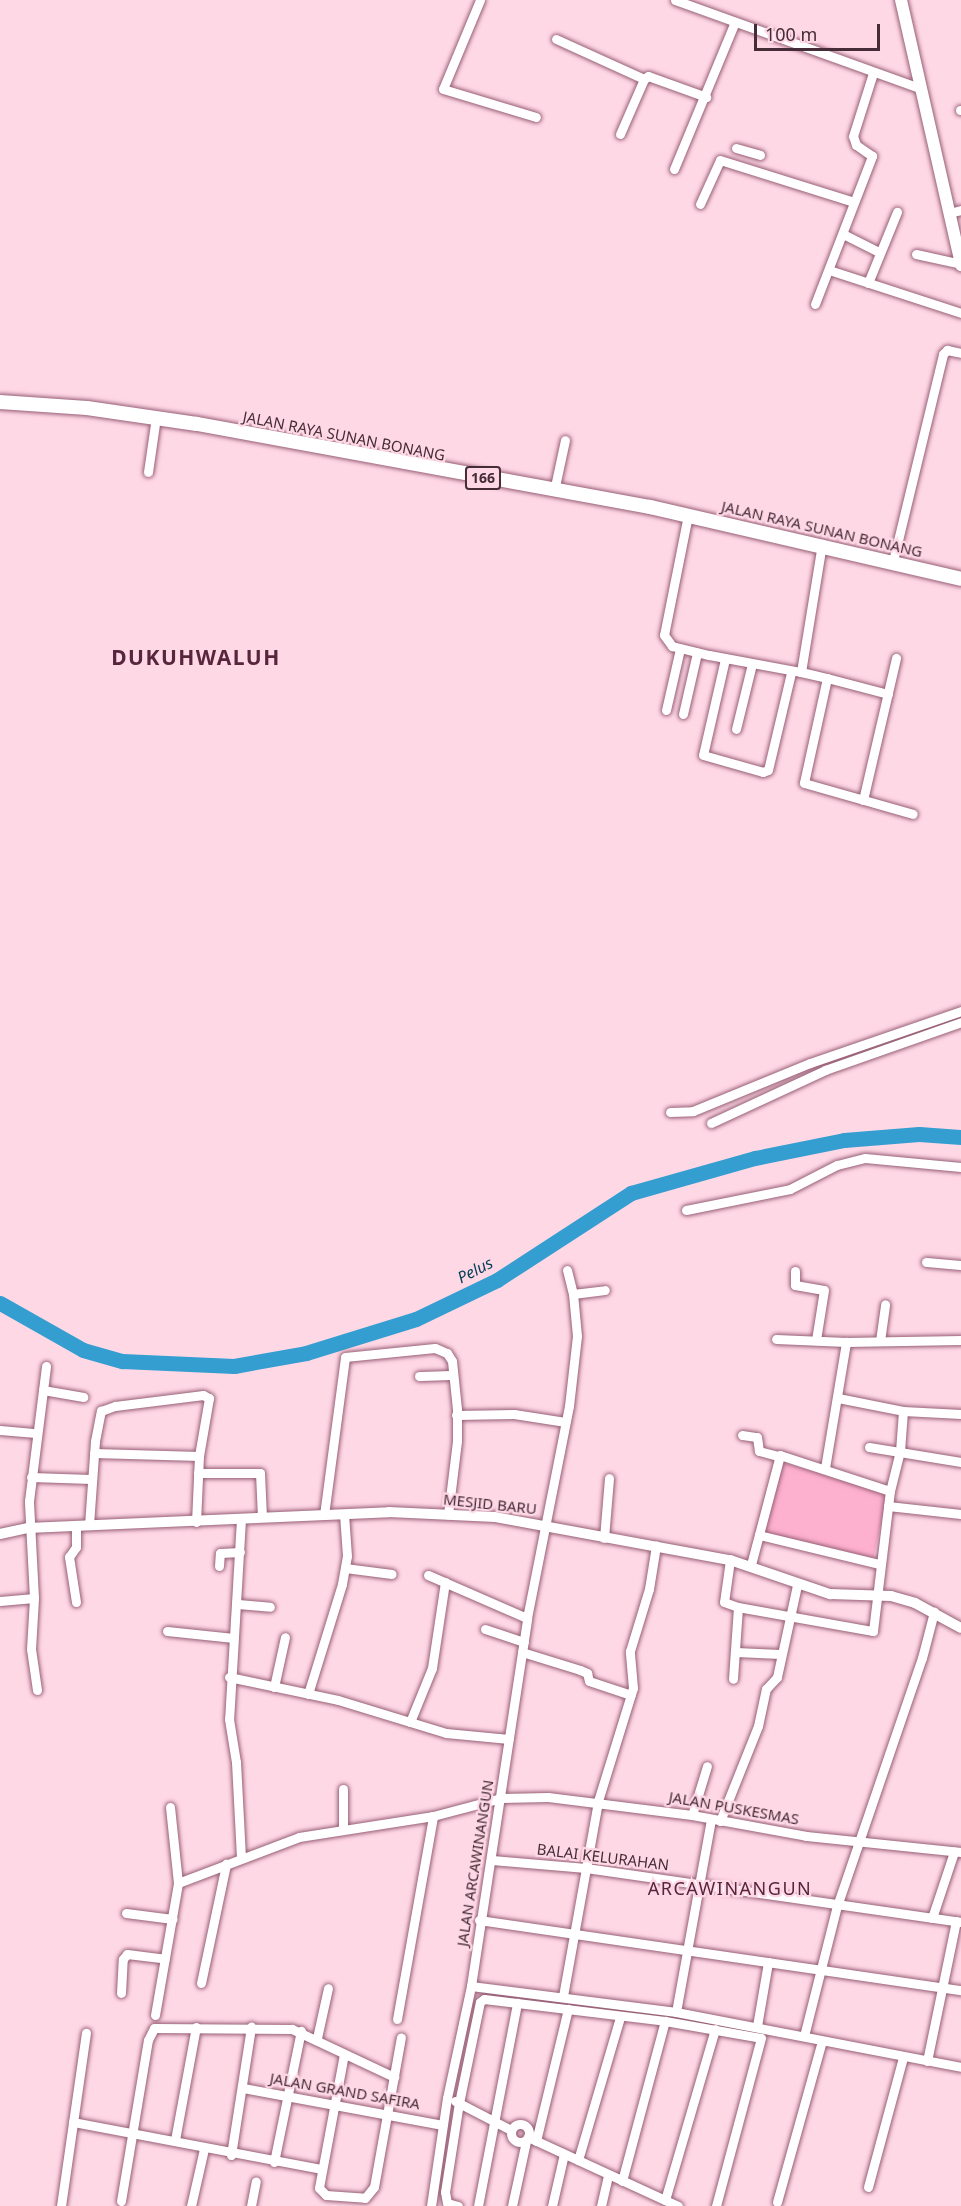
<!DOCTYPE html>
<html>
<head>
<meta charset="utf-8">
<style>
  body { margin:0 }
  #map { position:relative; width:961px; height:2206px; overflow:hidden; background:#ffd8e6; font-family:"Noto Sans",sans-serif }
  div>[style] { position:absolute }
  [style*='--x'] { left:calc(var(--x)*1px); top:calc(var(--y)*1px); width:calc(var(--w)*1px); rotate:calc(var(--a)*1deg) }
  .green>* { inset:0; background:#feb0cf }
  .river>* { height:15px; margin:-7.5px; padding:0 7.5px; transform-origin:7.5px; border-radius:7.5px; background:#349ed0 }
  .roads { filter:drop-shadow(0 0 2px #985f76) drop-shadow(0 0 2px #985f76) }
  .minor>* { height:9px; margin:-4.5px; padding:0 4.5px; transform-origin:4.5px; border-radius:4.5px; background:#fff }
  .minor>.ring { margin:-4.5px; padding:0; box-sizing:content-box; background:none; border:9px solid #fff; border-radius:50% }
  .tertiary>* { height:10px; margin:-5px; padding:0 5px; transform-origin:5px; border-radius:5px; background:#fff }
  .secondary>* { height:12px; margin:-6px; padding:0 6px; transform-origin:6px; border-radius:6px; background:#fff }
  .primary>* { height:14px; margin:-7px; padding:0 7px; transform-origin:7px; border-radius:7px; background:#fff }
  span { translate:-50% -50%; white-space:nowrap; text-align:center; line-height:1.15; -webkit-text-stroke:4.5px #ffd8e6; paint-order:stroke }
  .shield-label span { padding:2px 4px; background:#ffd8e6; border:2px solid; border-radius:4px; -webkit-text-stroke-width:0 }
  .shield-label { font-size:14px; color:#452c36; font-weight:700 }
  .street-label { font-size:15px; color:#452c36 }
  .water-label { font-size:16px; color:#003e58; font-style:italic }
  .quarter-label { font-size:18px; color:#57253c; letter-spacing:1.5px }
  .district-label { font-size:21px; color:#57253c; font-weight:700; letter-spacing:1.5px }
  .scale { position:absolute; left:754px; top:24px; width:126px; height:27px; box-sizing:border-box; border:3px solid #452c36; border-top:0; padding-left:8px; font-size:18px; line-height:21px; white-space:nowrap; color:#452c36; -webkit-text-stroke:4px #ffd8e6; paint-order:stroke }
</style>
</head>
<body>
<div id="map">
  <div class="green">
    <i style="clip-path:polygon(778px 1461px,887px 1494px,872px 1565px,755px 1531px,772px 1470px)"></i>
  </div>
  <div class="river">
    <i style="--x:0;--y:1303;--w:95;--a:29.5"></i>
    <i style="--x:83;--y:1350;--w:41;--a:15.8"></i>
    <i style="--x:122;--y:1361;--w:112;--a:2.6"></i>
    <i style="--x:234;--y:1366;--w:73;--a:-10.2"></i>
    <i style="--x:306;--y:1353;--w:115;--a:-17.2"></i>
    <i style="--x:416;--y:1319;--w:90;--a:-25.7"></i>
    <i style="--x:497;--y:1280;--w:160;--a:-33"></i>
    <i style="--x:631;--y:1193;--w:129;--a:-15.8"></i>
    <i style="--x:755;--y:1158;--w:91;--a:-11.4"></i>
    <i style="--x:844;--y:1140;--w:75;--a:-4.6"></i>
    <i style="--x:919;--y:1134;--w:42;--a:4.1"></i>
  </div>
  <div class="roads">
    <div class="minor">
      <i style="--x:480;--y:0;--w:96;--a:112.6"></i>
      <i style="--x:443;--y:89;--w:97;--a:16.8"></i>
      <i style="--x:675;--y:0;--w:259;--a:19.8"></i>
      <i style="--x:556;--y:39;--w:97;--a:24.4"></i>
      <i style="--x:644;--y:79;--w:5;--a:-37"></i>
      <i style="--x:648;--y:76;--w:62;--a:19.9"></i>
      <i style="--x:960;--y:110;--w:1;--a:0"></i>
      <i style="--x:620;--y:134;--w:60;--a:-66.4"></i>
      <i style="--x:736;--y:148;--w:25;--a:16"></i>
      <i style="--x:674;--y:169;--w:157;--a:-67.5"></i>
      <i style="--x:700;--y:204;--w:48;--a:-65.6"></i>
      <i style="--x:720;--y:160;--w:140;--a:17.4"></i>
      <i style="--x:949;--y:213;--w:12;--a:-14"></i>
      <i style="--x:843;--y:234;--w:40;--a:26.6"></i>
      <i style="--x:916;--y:254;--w:46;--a:12.5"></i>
      <i style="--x:829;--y:270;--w:139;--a:18"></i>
      <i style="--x:868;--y:283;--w:77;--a:-67.8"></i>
      <i style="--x:815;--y:304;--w:159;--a:-68.9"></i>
      <i style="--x:872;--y:156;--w:19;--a:-145"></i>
      <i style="--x:856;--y:145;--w:9;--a:-108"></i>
      <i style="--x:853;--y:136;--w:66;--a:-72.4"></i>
      <i style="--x:148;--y:472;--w:56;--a:-81.7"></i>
      <i style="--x:554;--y:491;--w:52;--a:-77.8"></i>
      <i style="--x:688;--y:515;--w:122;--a:101.3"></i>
      <i style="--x:664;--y:635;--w:14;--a:54"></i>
      <i style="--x:672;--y:646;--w:38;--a:14"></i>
      <i style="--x:709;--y:655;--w:94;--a:10.5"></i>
      <i style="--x:801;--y:672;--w:130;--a:-80.7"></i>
      <i style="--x:893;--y:561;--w:213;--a:-76.4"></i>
      <i style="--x:943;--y:354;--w:6;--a:-45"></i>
      <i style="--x:947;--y:350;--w:14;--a:12"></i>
      <i style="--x:725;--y:659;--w:98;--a:102.9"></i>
      <i style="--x:703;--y:755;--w:62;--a:15.8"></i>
      <i style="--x:763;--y:772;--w:5;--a:-22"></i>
      <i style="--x:768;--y:770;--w:100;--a:-76.7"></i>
      <i style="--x:801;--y:672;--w:27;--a:13"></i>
      <i style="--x:827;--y:678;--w:107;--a:102.4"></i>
      <i style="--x:804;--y:783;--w:113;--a:15.9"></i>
      <i style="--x:827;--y:678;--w:63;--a:14.7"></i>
      <i style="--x:666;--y:710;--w:63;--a:-77.1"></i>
      <i style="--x:683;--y:714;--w:63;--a:-77.1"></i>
      <i style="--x:736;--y:729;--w:67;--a:-76.2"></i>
      <i style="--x:863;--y:800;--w:146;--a:-76.9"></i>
      <i style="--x:670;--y:1112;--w:23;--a:-2"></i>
      <i style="--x:693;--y:1111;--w:126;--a:-22.3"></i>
      <i style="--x:810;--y:1063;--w:160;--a:-19"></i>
      <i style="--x:711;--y:1123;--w:126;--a:-24.9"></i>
      <i style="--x:825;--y:1070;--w:144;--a:-19.4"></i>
      <i style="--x:686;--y:1210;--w:106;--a:-11.4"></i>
      <i style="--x:790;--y:1189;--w:53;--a:-27.1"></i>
      <i style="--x:837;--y:1165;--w:29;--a:-14"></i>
      <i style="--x:865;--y:1158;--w:96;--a:5.4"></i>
      <i style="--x:926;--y:1262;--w:35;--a:5"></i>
      <i style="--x:567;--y:1270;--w:25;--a:76"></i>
      <i style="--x:573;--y:1294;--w:32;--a:-7"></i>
      <i style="--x:795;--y:1271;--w:14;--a:90"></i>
      <i style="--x:795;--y:1285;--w:29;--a:10"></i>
      <i style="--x:824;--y:1290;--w:51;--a:99.1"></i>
      <i style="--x:776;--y:1339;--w:70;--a:2.5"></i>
      <i style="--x:846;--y:1342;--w:115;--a:-1"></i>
      <i style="--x:880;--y:1341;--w:37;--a:-82"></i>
      <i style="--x:419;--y:1376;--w:34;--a:-2"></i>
      <i style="--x:43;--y:1390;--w:41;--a:9.9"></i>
      <i style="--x:838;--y:1398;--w:66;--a:11.3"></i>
      <i style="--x:903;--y:1411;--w:58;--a:3"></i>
      <i style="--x:456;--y:1415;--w:58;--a:-1"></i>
      <i style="--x:514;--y:1414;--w:52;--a:8.9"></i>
      <i style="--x:0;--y:1430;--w:36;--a:5"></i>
      <i style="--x:742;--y:1435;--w:15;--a:8"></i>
      <i style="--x:757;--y:1437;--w:14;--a:82"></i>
      <i style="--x:759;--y:1451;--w:20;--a:15"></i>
      <i style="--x:869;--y:1447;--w:93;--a:9.3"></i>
      <i style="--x:94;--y:1453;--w:105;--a:1.6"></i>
      <i style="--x:825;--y:1468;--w:128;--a:-80.5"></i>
      <i style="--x:198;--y:1473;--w:62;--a:0"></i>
      <i style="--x:260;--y:1473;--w:44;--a:87.4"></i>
      <i style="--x:31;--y:1477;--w:60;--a:1.9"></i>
      <i style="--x:890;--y:1491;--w:41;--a:-76"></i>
      <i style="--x:900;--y:1451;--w:40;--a:-85.7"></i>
      <i style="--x:888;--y:1506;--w:73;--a:6.3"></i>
      <i style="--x:324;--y:1515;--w:159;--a:-82.4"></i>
      <i style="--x:345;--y:1357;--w:90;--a:-5.7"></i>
      <i style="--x:435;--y:1348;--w:13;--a:23"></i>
      <i style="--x:447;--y:1353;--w:9;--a:58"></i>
      <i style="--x:452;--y:1361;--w:48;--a:84.1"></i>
      <i style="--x:457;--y:1409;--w:32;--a:90"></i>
      <i style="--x:457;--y:1441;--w:74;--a:97"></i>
      <i style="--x:241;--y:1519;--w:200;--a:93.4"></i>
      <i style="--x:229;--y:1719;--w:44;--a:80.8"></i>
      <i style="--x:236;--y:1762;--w:96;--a:87"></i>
      <i style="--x:89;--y:1525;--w:84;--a:-85.9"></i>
      <i style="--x:95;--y:1441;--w:31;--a:-79"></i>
      <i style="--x:101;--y:1411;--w:15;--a:-20"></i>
      <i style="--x:115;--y:1406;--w:89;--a:-7.1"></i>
      <i style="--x:203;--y:1395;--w:7;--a:27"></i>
      <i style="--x:209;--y:1398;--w:59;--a:99.8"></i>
      <i style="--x:199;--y:1456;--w:66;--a:92.6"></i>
      <i style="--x:759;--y:1535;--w:123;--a:13.6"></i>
      <i style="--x:604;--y:1538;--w:60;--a:-85.2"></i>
      <i style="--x:730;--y:1560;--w:42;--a:98.1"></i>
      <i style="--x:724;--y:1602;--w:15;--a:20"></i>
      <i style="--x:738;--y:1607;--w:72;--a:94"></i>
      <i style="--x:219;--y:1566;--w:13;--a:-86"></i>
      <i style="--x:220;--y:1553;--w:20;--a:-3"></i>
      <i style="--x:345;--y:1568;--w:47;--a:7.3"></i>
      <i style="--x:428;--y:1575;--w:108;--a:23.5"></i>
      <i style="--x:0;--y:1601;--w:34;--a:-5"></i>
      <i style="--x:76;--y:1602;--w:46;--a:-98.8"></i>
      <i style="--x:69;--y:1557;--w:12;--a:-55"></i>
      <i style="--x:76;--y:1547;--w:21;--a:-90"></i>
      <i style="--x:238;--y:1604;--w:32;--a:5"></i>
      <i style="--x:738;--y:1607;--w:137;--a:10.1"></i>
      <i style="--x:873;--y:1631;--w:141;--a:-83.1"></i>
      <i style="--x:890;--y:1491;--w:116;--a:-161.9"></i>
      <i style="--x:780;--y:1455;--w:114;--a:104.8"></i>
      <i style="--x:485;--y:1629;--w:41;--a:18.4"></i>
      <i style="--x:167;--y:1631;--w:67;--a:6"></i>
      <i style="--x:522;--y:1652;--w:61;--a:17.2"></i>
      <i style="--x:580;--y:1670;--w:8;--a:23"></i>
      <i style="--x:587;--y:1673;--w:8;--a:76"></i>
      <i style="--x:589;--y:1681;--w:44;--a:18.4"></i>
      <i style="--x:736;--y:1652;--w:44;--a:2.6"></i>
      <i style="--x:229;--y:1677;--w:111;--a:11.9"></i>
      <i style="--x:338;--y:1700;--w:113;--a:17"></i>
      <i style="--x:446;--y:1733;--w:63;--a:5.4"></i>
      <i style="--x:274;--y:1687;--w:51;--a:-77.6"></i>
      <i style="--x:37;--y:1690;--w:41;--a:-98.3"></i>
      <i style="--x:31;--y:1649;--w:51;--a:-86.6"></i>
      <i style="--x:34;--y:1598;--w:97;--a:-93"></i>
      <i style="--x:29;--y:1501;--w:136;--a:-82.8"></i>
      <i style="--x:308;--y:1694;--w:115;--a:-72.8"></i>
      <i style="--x:342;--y:1584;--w:28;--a:-80"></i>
      <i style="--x:347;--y:1556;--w:42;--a:-94.1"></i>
      <i style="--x:410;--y:1722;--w:58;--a:-67.8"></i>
      <i style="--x:432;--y:1668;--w:87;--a:-81.4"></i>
      <i style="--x:170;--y:1807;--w:76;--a:84"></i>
      <i style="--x:692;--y:1815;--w:51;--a:-73"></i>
      <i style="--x:720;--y:1821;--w:102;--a:-68.2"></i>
      <i style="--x:758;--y:1726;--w:38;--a:-78"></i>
      <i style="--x:766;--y:1689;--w:16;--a:-47"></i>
      <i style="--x:777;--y:1677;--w:94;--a:-77.7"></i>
      <i style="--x:343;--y:1829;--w:40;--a:-90"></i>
      <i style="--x:492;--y:1860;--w:94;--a:4.9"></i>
      <i style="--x:586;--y:1868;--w:379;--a:8.2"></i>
      <i style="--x:126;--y:1913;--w:47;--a:7.3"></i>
      <i style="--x:932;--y:1918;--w:70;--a:-71.6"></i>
      <i style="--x:479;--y:1920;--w:487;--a:8.3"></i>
      <i style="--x:201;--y:1983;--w:122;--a:-78.1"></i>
      <i style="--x:471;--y:1986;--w:207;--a:7.2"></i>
      <i style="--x:676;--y:2012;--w:290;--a:10.9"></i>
      <i style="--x:121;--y:1993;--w:34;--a:-87"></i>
      <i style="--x:123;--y:1959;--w:6;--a:-51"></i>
      <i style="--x:127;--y:1954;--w:38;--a:7"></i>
      <i style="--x:563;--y:1996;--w:198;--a:-79.8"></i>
      <i style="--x:598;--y:1801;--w:118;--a:-72.8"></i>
      <i style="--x:633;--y:1688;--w:37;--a:-95"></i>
      <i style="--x:630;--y:1651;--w:65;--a:-73"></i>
      <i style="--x:649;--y:1589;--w:44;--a:-80.8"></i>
      <i style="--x:676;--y:2012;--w:196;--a:-79.7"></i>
      <i style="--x:155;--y:2015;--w:134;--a:-80.1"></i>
      <i style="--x:178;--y:1883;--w:129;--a:-20.8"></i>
      <i style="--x:299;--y:1837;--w:136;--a:-8.9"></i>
      <i style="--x:433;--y:1816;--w:70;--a:-14.8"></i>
      <i style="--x:501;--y:1798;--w:47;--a:-1.2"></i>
      <i style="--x:548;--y:1797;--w:145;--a:7.1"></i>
      <i style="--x:692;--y:1815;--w:116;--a:10.4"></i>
      <i style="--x:806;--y:1836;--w:156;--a:5.9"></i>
      <i style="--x:397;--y:2019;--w:206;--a:-79.9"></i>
      <i style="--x:757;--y:2026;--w:65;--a:-80.2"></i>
      <i style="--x:804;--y:2036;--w:134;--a:-75.8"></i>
      <i style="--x:837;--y:1906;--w:262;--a:-71.1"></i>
      <i style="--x:922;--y:1658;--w:48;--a:-75.4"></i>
      <i style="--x:317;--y:2038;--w:51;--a:-77.6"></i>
      <i style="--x:344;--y:2054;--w:136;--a:100.6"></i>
      <i style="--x:319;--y:2188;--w:10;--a:45"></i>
      <i style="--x:326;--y:2195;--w:39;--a:4"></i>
      <i style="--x:365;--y:2198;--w:14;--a:-51"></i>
      <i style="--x:374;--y:2187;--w:152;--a:-79.8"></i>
      <i style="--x:927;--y:2061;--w:143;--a:-78.3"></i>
      <i style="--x:243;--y:2088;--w:203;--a:10.5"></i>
      <i style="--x:455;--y:2101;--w:63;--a:27.4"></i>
      <i style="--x:73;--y:2122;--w:253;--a:10.7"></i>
      <i class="ring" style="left:511px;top:2124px;width:9px;height:9px"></i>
      <i style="--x:528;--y:2137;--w:165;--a:24.7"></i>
      <i style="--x:175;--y:2140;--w:115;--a:-79.5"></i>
      <i style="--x:536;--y:2141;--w:136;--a:-76.4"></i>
      <i style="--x:231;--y:2155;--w:130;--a:-81.1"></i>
      <i style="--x:578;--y:2160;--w:149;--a:-73.6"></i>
      <i style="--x:274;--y:2162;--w:134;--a:-78.4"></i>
      <i style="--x:622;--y:2181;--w:166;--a:-75"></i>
      <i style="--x:868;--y:2187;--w:135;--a:-74.9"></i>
      <i style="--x:665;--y:2200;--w:178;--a:-73.7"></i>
      <i style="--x:121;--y:2201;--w:163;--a:-80.5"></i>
      <i style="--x:148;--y:2040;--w:13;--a:-63"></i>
      <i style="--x:154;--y:2028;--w:138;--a:0.4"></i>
      <i style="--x:292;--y:2029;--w:113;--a:25.2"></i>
      <i style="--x:777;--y:2202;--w:167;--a:-74.4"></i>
      <i style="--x:61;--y:2206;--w:175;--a:-81.8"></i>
      <i style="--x:191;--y:2206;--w:58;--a:-77.2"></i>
      <i style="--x:251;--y:2206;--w:25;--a:-79"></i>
      <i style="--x:431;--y:2206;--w:109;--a:-81.6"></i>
      <i style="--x:447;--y:2098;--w:115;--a:-77.9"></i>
      <i style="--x:471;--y:1986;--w:372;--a:-81.3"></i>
      <i style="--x:527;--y:1618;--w:216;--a:-78.8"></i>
      <i style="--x:569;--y:1406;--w:70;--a:-83.5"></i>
      <i style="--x:577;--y:1336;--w:42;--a:-95.4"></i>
      <i style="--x:458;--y:2206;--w:11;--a:-165"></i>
      <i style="--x:447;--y:2203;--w:11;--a:-100"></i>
      <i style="--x:445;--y:2192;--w:90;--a:-81.1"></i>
      <i style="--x:459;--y:2103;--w:103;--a:-78.3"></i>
      <i style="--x:480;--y:2002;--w:5;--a:-37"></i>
      <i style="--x:484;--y:1999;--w:182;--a:6.9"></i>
      <i style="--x:665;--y:2021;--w:97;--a:10"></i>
      <i style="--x:761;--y:2038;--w:174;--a:105"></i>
      <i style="--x:478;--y:2206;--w:207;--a:-79.1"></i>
      <i style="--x:512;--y:2206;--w:66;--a:-77.8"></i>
      <i style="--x:552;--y:2206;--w:53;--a:-77"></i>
      <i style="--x:601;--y:2206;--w:32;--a:-77"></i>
    </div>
    <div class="tertiary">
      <i style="--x:0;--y:1534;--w:29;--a:-12"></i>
      <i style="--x:28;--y:1528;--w:361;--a:-2.5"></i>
      <i style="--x:389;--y:1512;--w:106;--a:2.7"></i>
      <i style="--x:495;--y:1517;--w:239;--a:10.4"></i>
      <i style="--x:730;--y:1560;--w:106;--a:18.8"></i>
      <i style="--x:830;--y:1594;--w:61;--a:1.9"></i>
      <i style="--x:891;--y:1596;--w:25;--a:16"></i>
      <i style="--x:915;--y:1603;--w:52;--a:28.5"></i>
    </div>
    <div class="secondary">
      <i style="--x:901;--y:0;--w:272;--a:77.2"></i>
    </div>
    <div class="primary">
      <i style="--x:0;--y:402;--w:87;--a:3.9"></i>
      <i style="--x:87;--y:408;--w:111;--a:8.3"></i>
      <i style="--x:197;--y:424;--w:461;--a:10.4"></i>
      <i style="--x:650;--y:507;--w:319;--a:13"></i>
    </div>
  </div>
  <div class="shield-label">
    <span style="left:483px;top:478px">166</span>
  </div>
  <div class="street-label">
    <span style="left:344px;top:436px;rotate:11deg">JALAN RAYA SUNAN BONANG</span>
    <span style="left:822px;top:529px;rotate:13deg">JALAN RAYA SUNAN BONANG</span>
    <span style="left:490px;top:1504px;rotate:6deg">MESJID BARU</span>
    <span style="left:734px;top:1808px;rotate:10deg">JALAN PUSKESMAS</span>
    <span style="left:603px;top:1857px;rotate:7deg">BALAI KELURAHAN</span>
    <span style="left:475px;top:1863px;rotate:-81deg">JALAN ARCAWINANGUN</span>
    <span style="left:345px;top:2091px;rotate:10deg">JALAN GRAND SAFIRA</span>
  </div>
  <div class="water-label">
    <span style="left:475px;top:1270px;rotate:-27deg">Pelus</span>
  </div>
  <div class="quarter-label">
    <span style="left:730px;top:1888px">ARCAWINANGUN</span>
  </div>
  <div class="district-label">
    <span style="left:196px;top:657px">DUKUHWALUH</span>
  </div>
  <div class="scale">100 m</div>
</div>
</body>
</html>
